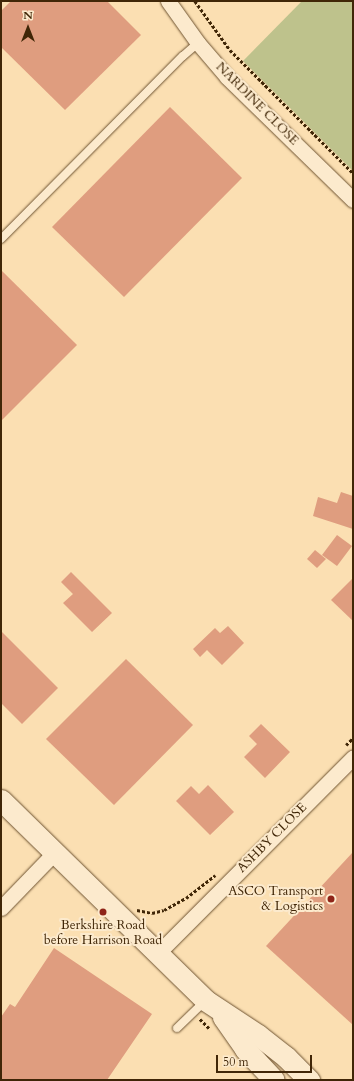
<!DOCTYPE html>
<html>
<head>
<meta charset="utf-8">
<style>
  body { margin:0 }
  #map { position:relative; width:354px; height:1081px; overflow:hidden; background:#fbdfb2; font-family:Cardo,serif }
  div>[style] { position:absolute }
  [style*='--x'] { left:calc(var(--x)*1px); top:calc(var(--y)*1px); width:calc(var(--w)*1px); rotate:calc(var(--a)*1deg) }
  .green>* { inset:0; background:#bec28c }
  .building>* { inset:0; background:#df9d7f }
  .path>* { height:2.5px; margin-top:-1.25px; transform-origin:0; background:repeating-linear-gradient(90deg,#402607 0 3px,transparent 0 5px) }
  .roads { filter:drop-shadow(0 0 1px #6f5432) drop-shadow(0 0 1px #6f5432) }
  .service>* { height:8px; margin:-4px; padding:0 4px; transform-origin:4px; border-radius:4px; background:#fceacd }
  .minor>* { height:15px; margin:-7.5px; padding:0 7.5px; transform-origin:7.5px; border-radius:7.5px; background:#fceacd }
  .secondary>* { height:21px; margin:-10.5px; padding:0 10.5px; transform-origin:10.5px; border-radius:10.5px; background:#fceacd }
  .dots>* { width:11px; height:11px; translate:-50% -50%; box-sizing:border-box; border:2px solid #fceacd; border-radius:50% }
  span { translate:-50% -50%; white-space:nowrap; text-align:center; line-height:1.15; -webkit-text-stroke:4px #fceacd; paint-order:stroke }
  .street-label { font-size:13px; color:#402607 }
  .poi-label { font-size:13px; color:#402607 }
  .right { translate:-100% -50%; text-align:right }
  .frame { position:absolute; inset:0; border:2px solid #402607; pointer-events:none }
  .north { position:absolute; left:8px; top:8px; width:40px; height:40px; -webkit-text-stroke:3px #fceacd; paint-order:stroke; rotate:0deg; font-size:11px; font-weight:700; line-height:16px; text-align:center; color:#402607 }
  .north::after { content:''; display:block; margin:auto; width:14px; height:18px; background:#402607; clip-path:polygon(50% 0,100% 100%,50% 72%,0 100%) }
  .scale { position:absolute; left:216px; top:1055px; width:96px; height:18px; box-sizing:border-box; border:2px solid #402607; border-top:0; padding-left:5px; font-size:12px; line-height:14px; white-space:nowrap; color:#402607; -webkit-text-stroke:3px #fceacd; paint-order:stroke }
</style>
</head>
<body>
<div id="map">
  <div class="green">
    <i style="clip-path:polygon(302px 1px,353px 1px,353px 171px,243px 61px)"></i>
  </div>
  <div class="building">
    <i style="clip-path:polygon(11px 1px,107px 1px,141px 35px,65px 110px,1px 47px,1px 11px)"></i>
    <i style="clip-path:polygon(170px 107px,242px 178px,124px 297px,52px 227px)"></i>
    <i style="clip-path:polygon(1px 270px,77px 345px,1px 421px)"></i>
    <i style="clip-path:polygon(341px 492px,353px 496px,353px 529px,313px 516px,318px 497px,337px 503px)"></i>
    <i style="clip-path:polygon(337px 535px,352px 546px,337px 566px,322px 555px)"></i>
    <i style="clip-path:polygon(315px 550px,326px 559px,317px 568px,307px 559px)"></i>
    <i style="clip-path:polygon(71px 572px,112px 613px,92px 632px,63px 603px,73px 594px,61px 582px)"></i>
    <i style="clip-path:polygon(353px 578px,353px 621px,331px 600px)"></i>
    <i style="clip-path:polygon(228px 626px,244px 643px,222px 665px,207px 650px,200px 657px,193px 649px,215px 628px,220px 633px)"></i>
    <i style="clip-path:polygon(1px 631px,58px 688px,22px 724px,1px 703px)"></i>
    <i style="clip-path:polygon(126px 659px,193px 725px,114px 805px,46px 739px)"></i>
    <i style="clip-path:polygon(261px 724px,290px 752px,265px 778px,244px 757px,257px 744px,249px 736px)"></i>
    <i style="clip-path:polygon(208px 785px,234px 812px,210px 835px,176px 801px,191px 786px,199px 794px)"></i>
    <i style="clip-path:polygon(353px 852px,353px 1025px,266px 946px)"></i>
    <i style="clip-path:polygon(54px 948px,152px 1014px,107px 1080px,1px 1080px,1px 1017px,10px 1004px,15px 1007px)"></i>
  </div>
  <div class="path">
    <i style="--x:195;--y:1;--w:60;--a:54.5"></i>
    <i style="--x:230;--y:50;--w:174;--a:45"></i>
    <i style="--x:346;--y:745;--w:10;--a:-45"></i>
    <i style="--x:137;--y:910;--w:15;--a:11"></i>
    <i style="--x:152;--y:913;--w:12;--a:-14"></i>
    <i style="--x:164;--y:910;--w:25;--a:-29"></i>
    <i style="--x:186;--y:898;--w:37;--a:-38"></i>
    <i style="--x:200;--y:1019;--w:13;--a:45"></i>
  </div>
  <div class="roads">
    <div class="service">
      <i style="--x:1;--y:239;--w:258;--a:-45.2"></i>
      <i style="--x:183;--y:56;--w:20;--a:-41"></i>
      <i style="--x:177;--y:1028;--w:39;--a:-44"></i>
    </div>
    <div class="minor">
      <i style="--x:168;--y:1;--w:52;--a:54.5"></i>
      <i style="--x:198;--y:43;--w:45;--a:49.5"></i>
      <i style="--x:227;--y:77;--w:176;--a:44.3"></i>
      <i style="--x:1;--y:908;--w:78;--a:-46"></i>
      <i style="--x:158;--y:953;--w:276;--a:-45.1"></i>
    </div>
    <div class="secondary">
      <i style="--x:1;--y:800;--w:286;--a:44.4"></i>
      <i style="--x:205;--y:1000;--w:64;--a:33.4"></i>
      <i style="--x:258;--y:1035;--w:36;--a:38"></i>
      <i style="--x:286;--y:1057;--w:33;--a:45"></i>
      <i style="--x:223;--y:1017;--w:39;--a:55"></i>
      <i style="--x:245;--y:1049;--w:42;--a:46.9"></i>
    </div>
  </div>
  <div class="dots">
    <i style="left:331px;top:899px;background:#8f2418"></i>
    <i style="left:103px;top:912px;background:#8f2418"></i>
  </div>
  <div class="street-label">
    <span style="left:257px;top:104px;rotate:45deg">NARDINE CLOSE</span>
    <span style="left:272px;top:838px;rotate:-45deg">ASHBY CLOSE</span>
  </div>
  <div class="poi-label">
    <span class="right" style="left:323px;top:899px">ASCO Transport<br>&amp; Logistics</span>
    <span style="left:103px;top:933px">Berkshire Road<br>before Harrison Road</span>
  </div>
  <div class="frame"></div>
  <div class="north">N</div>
  <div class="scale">50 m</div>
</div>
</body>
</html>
